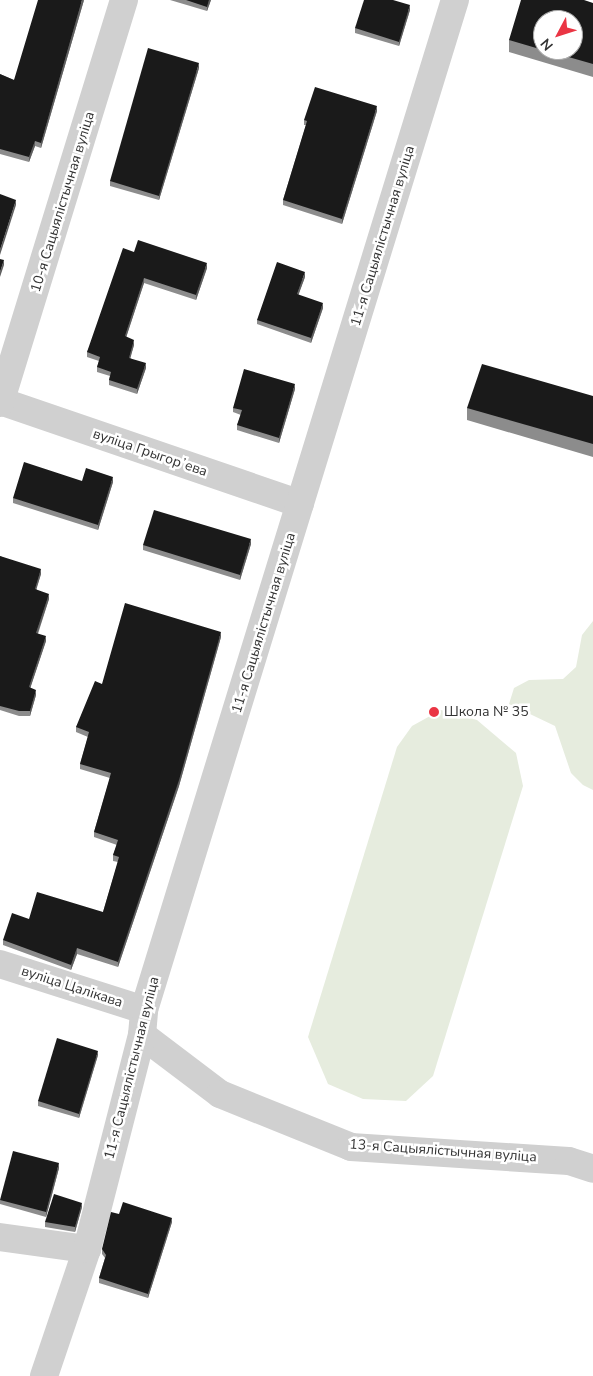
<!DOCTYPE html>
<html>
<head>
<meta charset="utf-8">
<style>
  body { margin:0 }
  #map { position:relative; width:593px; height:1376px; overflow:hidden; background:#fff; font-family:"Nunito Sans",sans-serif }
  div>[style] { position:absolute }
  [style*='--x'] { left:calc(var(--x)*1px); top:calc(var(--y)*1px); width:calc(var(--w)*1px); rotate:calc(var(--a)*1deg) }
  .green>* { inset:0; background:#e6ecde }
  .minor>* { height:28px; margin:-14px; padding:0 14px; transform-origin:14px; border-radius:14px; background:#d0d0d0 }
  .wall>* { inset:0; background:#8c8c8c }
  .shaded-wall>* { inset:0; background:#5f5f5f }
  .building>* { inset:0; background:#1a1a1a }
  .dots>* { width:14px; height:14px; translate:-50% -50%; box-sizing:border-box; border:2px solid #fff; border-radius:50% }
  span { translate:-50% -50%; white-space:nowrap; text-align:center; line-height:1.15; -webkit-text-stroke:5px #fff; paint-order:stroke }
  .street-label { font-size:14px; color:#333 }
  .poi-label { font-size:14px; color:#333 }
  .left { translate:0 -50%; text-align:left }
  .north { position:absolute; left:533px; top:10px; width:50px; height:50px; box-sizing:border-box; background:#fff; border:1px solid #adadad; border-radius:50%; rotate:230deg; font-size:14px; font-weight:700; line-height:20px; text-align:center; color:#333 }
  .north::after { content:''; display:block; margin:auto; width:18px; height:22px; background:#ea3544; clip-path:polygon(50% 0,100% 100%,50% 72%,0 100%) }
</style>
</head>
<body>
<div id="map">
  <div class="green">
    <i style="clip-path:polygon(593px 621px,593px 790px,583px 785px,571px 773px,555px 726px,509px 704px,514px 688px,529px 680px,563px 679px,576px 667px,582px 635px)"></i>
    <i style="clip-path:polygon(441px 710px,477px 720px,516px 753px,523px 786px,433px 1076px,406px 1101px,363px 1099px,328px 1084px,308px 1037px,397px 747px,412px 726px)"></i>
  </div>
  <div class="minor">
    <i style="--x:0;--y:401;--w:317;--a:18.9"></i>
    <i style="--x:0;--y:403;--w:422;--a:-72.9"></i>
    <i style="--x:0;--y:964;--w:151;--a:17.7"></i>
    <i style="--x:142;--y:1035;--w:98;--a:37.1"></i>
    <i style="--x:220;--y:1094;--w:141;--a:22"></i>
    <i style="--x:351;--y:1147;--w:218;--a:3.7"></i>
    <i style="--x:569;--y:1161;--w:25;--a:18"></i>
    <i style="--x:0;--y:1237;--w:88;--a:7.9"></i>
    <i style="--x:44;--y:1376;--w:134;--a:-71.3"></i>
    <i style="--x:87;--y:1249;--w:221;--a:-75.6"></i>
    <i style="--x:142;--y:1035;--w:25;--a:-85"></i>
    <i style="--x:144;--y:1010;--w:1057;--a:-72.89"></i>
  </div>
  <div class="wall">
    <i style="clip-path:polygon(84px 0,41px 148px,35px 146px,29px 162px,0 154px,0 74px,14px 80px)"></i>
    <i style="clip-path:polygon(170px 0,211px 0,207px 11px)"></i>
    <i style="clip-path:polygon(593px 3px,593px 77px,509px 52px,509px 40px)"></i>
    <i style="clip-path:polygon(410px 10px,399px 46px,355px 33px,355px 28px)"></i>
    <i style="clip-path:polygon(199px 68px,159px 200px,110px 186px,110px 181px)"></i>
    <i style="clip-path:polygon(377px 111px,342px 224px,283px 205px,283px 200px,306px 125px,304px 125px,304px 120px)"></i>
    <i style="clip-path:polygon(134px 252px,207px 268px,196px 300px,144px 283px,126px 337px,134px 345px,130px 358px,146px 368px,137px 394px,109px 385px,109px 380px,110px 376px,97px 372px,97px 367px,99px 361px,87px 357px,87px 352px)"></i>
    <i style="clip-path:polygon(305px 277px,298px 295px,323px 308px,311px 343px,257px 324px,257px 320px)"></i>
    <i style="clip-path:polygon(295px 389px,279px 443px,237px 430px,237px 425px,241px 415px,233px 412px,233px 408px)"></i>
    <i style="clip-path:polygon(593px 396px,593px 457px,467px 420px,467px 408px)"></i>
    <i style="clip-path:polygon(82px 481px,113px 482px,98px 530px,13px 503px,13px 498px)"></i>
    <i style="clip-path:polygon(251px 544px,240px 580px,143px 550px,143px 545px)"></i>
    <i style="clip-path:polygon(0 556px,41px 574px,36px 589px,49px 599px,38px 634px,46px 641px,30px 688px,36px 695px,30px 716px,19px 716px,0 710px)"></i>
    <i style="clip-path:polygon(221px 637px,179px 786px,118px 967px,77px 954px,71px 970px,3px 945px,3px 940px,29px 919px,103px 912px,118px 862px,113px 861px,113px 855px,117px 845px,94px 837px,94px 832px,110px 778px,80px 769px,80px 764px,88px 737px,76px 732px,76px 727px,102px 684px)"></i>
    <i style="clip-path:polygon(98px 1055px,79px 1118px,38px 1106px,38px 1101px)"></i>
    <i style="clip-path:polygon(59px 1168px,46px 1217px,0 1204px,0 1200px)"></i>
    <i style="clip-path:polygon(82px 1207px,75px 1232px,45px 1227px,45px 1222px)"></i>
    <i style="clip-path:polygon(119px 1214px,172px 1222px,148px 1298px,99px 1283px,99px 1278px,105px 1258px,102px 1254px,102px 1249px)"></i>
  </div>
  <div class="shaded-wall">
    <i style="clip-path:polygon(82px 0,84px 0,41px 148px,41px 143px)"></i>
    <i style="clip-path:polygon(209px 0,211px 0,207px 11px,207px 7px)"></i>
    <i style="clip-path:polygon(410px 5px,410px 10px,399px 46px,399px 42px)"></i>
    <i style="clip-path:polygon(199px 63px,199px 68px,159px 200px,159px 196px)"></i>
    <i style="clip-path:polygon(377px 106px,377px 111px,342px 224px,342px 219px)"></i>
    <i style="clip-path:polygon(35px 141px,35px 146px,29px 162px,29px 157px)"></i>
    <i style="clip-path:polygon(16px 200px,16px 205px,0 255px,0 250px)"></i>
    <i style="clip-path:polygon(4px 260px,4px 265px,0 277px,0 272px)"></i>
    <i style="clip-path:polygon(207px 263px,207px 268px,196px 300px,196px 295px)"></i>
    <i style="clip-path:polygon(305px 272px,305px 277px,297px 299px,297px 294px)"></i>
    <i style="clip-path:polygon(144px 278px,144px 283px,125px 341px,125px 336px)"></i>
    <i style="clip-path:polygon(323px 303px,323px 308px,311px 343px,311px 338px)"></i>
    <i style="clip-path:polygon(134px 340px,134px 345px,129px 363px,129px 358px)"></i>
    <i style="clip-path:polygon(146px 363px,146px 368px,137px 394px,137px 389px)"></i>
    <i style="clip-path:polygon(295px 384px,295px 389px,279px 443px,279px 438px)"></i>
    <i style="clip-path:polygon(113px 477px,113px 482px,98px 530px,98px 525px)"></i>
    <i style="clip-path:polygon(251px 539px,251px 544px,240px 580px,240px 575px)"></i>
    <i style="clip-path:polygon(41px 569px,41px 574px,35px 594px,35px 589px)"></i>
    <i style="clip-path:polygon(49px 594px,49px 599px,36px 638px,36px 633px)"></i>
    <i style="clip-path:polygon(221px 632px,221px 637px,179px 786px,118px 967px,118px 962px)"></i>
    <i style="clip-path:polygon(46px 636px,46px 641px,29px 692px,29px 687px)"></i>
    <i style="clip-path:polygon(36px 690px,36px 695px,30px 716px,30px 711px)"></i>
    <i style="clip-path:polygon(77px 948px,77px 954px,71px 970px,71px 965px)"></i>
    <i style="clip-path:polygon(98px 1051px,98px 1055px,79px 1118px,79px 1114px)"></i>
    <i style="clip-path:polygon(59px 1163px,59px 1168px,46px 1217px,46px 1212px)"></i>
    <i style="clip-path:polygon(82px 1203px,82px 1207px,75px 1232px,75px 1227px)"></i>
    <i style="clip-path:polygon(172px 1218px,172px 1222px,148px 1298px,148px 1294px)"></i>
  </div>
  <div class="building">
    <i style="clip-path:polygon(38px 0,82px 0,41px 143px,35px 141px,29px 157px,0 149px,0 74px,14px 80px)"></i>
    <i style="clip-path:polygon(186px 0,209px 0,207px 7px)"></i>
    <i style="clip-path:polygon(364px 0,393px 0,410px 5px,399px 42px,355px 28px)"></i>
    <i style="clip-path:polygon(521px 0,584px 0,593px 3px,593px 64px,544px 50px,573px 50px,573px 20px,543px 20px,543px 50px,509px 40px)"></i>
    <i style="clip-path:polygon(148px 48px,199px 63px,159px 196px,110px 181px)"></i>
    <i style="clip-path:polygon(315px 87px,377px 106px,342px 219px,283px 200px,307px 121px,304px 120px)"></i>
    <i style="clip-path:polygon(0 194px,16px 200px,0 250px)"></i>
    <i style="clip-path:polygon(138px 240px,207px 263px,196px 295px,144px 278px,125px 336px,134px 340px,129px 358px,146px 363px,137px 389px,109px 380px,111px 372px,97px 367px,100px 357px,87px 352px,123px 248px,134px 252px)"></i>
    <i style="clip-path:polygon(0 259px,4px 260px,0 272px)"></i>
    <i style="clip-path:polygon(277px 262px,305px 272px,297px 294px,323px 303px,311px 338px,257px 320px)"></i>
    <i style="clip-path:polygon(482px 364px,593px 396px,593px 444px,467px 408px)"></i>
    <i style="clip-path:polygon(244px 369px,295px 384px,279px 438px,237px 425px,242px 410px,233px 408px)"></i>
    <i style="clip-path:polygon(24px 462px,82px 481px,86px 468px,113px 477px,98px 525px,13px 498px)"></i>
    <i style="clip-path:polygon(154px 510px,251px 539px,240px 575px,143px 545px)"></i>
    <i style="clip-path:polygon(0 556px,41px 569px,35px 589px,49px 594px,36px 633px,46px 636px,29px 687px,36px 690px,30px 711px,19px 711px,0 706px)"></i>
    <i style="clip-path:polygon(125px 603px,221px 632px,179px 780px,118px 962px,77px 948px,71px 965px,3px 940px,12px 913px,29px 919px,37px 892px,103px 912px,119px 857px,113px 855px,118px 840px,94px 832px,111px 773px,80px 764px,89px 732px,76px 727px,95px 681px,102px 684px)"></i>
    <i style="clip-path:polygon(57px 1038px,98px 1051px,79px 1114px,38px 1101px)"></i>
    <i style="clip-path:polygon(13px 1151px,59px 1163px,46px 1212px,0 1200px)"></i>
    <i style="clip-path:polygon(54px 1194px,82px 1203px,75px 1227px,45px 1222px)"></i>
    <i style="clip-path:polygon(123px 1202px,172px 1218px,148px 1294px,99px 1278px,106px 1255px,102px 1249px,111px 1212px,119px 1214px)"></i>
  </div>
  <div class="dots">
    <i style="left:434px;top:712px;background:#ea3544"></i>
  </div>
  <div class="street-label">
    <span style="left:63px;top:202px;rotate:-73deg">10-я Сацыялістычная вуліца</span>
    <span style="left:383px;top:236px;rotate:-73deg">11-я Сацыялістычная вуліца</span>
    <span style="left:150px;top:453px;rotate:19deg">вуліца Грыгорʼева</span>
    <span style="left:264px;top:623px;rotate:-73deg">11-я Сацыялістычная вуліца</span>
    <span style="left:72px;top:987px;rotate:18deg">вуліца Цалікава</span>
    <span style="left:132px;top:1068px;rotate:-76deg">11-я Сацыялістычная вуліца</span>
    <span style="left:443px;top:1151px;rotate:4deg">13-я Сацыялістычная вуліца</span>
  </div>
  <div class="poi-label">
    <span class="left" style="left:444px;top:712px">Школа № 35</span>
  </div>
  <div class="north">N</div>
</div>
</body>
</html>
